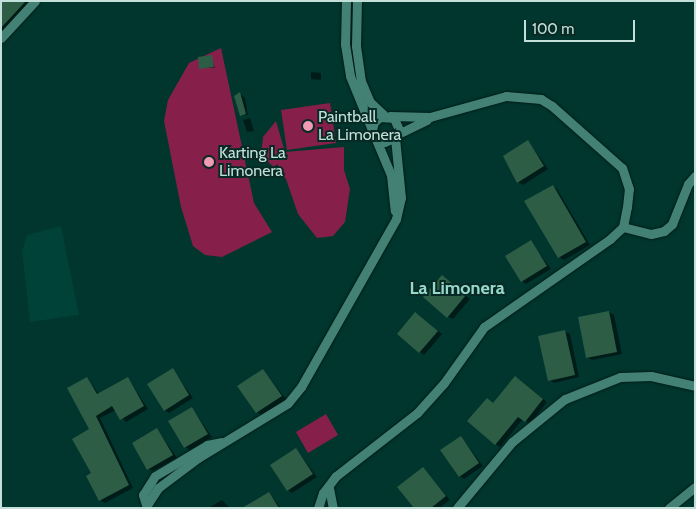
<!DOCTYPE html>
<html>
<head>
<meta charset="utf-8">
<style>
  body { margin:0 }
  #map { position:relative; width:696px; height:509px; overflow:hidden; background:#00362e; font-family:Cabin,sans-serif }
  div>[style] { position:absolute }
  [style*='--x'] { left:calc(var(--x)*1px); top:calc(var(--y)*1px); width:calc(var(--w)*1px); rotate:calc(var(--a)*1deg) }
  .built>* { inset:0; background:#004138 }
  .green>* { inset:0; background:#86204b }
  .shadow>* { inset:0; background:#0007 }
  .building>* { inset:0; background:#2d5d45 }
  .roads { filter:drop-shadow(0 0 1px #001b16) drop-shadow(0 0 1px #001b16) }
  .minor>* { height:9px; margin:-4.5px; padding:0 4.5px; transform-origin:4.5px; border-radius:4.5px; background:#438175 }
  .dots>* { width:14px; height:14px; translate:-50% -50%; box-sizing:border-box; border:2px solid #072a24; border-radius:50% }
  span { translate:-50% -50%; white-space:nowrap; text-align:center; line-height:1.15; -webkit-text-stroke:4px #072a24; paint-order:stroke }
  .poi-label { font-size:16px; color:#c2e0d9 }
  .left { translate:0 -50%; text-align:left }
  .neighbourhood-label { font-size:18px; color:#98d8cb; font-weight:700 }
  .frame { position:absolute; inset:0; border:2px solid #c2e0d9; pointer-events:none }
  .scale { position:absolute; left:524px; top:20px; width:111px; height:22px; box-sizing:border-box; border:2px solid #c2e0d9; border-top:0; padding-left:6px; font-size:15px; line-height:18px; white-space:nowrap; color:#c2e0d9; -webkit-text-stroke:4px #072a24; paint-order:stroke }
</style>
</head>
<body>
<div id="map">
  <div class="built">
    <i style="clip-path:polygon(61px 226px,79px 315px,30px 322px,22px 251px,27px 235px)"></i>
  </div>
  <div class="green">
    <i style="clip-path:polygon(221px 48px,254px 203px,272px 232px,222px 257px,205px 255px,193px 246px,181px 207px,164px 121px,168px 100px,189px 63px)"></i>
    <i style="clip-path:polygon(330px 103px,336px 143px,287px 150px,281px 110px)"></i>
    <i style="clip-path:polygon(276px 121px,285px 152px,344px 147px,344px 170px,350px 189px,345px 222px,333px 236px,317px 238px,298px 214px,286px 179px,261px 155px,263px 137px)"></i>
    <i style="clip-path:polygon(326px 414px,338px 435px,308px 453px,296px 432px)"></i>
  </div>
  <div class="shadow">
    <i style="clip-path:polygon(1px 1px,31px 1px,1px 33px)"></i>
    <i style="clip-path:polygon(211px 56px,215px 68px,201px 68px)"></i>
    <i style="clip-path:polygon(311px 72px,321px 73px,321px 80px,311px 79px)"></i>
    <i style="clip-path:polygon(239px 93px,245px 98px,248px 115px,241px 115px)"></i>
    <i style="clip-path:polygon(250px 118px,254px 131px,247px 132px,243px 120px)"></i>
    <i style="clip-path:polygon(528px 141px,548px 169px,523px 185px,518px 182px)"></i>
    <i style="clip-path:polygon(553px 186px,557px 189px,590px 245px,564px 260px,559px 257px)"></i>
    <i style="clip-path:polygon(531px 242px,551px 269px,526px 284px,522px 281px)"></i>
    <i style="clip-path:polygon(447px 280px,470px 299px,453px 319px,448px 317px)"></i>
    <i style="clip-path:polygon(609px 312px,614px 315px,622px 354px,592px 360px,587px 357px)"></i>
    <i style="clip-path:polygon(416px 313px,442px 334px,424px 355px,420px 352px)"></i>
    <i style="clip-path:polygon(565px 332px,570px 334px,579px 377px,554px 383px,550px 380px)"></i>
    <i style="clip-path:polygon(173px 370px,193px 398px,169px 413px,164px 410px)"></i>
    <i style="clip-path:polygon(263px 370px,286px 399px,261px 415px,257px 412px)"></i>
    <i style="clip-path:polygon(87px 378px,99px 394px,128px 378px,148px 409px,126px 422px,116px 410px,100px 418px,133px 488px,105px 503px,100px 500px,93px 474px)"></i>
    <i style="clip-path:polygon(520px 380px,547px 402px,530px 424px,523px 419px,500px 447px,495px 444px,494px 404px)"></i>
    <i style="clip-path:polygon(192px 408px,212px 437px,190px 450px,185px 447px)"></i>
    <i style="clip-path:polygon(157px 429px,177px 458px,153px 471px,148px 469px)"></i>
    <i style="clip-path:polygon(461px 437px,483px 466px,464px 479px,459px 476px)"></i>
    <i style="clip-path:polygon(296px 449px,317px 477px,292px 493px,288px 490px)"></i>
    <i style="clip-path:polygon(423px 468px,450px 500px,439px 508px,415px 508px)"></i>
    <i style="clip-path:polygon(269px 493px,281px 508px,245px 508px)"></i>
    <i style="clip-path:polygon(222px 500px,230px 508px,208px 508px)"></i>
  </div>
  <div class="building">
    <i style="clip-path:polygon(1px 1px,26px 1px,1px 28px)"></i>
    <i style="clip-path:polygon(212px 55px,214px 67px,199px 69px,198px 57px)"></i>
    <i style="clip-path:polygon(240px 92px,246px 114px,240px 116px,234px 96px)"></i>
    <i style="clip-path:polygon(528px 140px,544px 166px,517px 183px,503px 156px)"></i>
    <i style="clip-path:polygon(553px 185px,586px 242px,558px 258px,524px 201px)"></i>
    <i style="clip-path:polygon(531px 240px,547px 266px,521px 282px,505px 256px)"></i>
    <i style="clip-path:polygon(442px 275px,466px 295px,447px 318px,423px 297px)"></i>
    <i style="clip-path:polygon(609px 311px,617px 352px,586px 358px,578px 317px)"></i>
    <i style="clip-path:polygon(415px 312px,438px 331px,419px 353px,397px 334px)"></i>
    <i style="clip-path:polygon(565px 330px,575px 375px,548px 381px,538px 336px)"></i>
    <i style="clip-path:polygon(173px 368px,189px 395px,164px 411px,147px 384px)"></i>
    <i style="clip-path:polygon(263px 369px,282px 396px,256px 413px,237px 386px)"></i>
    <i style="clip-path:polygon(515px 376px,543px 399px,525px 422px,518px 417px,495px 445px,467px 421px,487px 398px,493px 403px)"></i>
    <i style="clip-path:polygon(87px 377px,97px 394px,128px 377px,144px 406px,120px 420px,112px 406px,96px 416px,129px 485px,99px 501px,86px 476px,91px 473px,72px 439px,89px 429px,67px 388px)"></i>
    <i style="clip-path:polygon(192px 407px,208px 434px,184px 448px,168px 421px)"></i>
    <i style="clip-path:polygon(157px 428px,173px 455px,147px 470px,132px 443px)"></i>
    <i style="clip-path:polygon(461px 436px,479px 463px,459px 477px,440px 450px)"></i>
    <i style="clip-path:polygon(296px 448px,313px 474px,287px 491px,270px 465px)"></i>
    <i style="clip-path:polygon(423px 467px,446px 496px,431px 508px,414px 508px,397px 487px)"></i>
    <i style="clip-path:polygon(269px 492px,279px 508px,242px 508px)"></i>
  </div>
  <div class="roads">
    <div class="minor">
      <i style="--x:346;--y:1;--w:43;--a:91.3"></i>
      <i style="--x:345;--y:44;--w:32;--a:81"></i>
      <i style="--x:350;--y:76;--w:58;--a:67.8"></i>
      <i style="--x:357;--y:1;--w:45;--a:91.3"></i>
      <i style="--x:356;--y:46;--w:35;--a:82"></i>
      <i style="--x:361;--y:81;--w:23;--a:67"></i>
      <i style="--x:370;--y:102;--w:19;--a:43"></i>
      <i style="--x:1;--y:38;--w:50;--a:-47.4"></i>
      <i style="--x:398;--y:134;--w:32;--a:-26"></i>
      <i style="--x:377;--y:139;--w:8;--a:23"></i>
      <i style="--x:384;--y:142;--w:12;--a:-20"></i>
      <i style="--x:395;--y:138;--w:9;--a:-63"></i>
      <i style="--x:399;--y:130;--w:13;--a:-113"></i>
      <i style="--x:394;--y:118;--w:14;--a:-176"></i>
      <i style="--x:380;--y:117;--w:8;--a:140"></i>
      <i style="--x:374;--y:122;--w:8;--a:104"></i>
      <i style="--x:372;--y:130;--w:49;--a:67.1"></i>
      <i style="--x:391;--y:175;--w:36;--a:84"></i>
      <i style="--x:623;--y:227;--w:29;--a:14"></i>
      <i style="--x:651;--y:234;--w:13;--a:-13"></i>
      <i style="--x:664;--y:231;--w:11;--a:-41"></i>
      <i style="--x:672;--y:224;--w:43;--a:-68.2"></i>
      <i style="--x:688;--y:184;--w:11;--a:-49"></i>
      <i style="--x:329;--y:488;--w:20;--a:79"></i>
      <i style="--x:147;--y:505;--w:20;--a:-57"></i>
      <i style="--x:158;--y:488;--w:50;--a:-36.9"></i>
      <i style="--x:198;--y:458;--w:105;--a:-31.4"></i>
      <i style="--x:288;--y:403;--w:21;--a:-51"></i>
      <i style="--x:301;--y:387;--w:193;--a:-60.5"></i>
      <i style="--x:396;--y:219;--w:22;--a:-77"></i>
      <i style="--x:401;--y:198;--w:60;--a:-95.7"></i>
      <i style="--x:147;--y:508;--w:14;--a:-107"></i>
      <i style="--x:143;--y:495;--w:22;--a:-58"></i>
      <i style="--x:155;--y:476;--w:61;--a:-30.8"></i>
      <i style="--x:207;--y:445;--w:14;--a:-12"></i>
      <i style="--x:318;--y:508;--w:16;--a:-72"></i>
      <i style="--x:323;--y:493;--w:21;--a:-53"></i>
      <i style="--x:336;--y:476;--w:103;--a:-37.9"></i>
      <i style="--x:417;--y:413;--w:40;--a:-48"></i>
      <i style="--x:444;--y:383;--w:69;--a:-54.5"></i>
      <i style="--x:484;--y:327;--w:154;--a:-34.9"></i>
      <i style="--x:610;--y:239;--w:18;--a:-43"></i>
      <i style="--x:623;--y:227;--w:20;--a:-79"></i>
      <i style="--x:627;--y:207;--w:18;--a:-84"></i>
      <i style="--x:629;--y:189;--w:22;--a:-108"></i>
      <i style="--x:622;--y:168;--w:94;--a:-138.5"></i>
      <i style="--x:552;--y:106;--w:13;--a:-148"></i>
      <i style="--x:541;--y:99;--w:35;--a:-175"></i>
      <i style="--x:506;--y:96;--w:79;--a:164.6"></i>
      <i style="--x:430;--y:117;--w:40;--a:-178.6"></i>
      <i style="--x:457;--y:508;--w:86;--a:-50.2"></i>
      <i style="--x:512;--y:442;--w:68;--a:-39.1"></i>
      <i style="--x:565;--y:399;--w:59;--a:-21.8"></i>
      <i style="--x:620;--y:377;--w:31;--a:-2"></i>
      <i style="--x:651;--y:376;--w:45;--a:12.8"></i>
      <i style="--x:669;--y:508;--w:33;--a:-39"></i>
    </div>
  </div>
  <div class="dots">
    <i style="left:308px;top:126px;background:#f09ab4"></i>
    <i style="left:209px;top:162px;background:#f09ab4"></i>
  </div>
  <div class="poi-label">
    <span class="left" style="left:318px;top:126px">Paintball<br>La Limonera</span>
    <span class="left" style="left:219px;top:162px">Karting La<br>Limonera</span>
  </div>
  <div class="neighbourhood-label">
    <span style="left:457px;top:288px">La Limonera</span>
  </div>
  <div class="frame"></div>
  <div class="scale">100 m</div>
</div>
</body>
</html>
